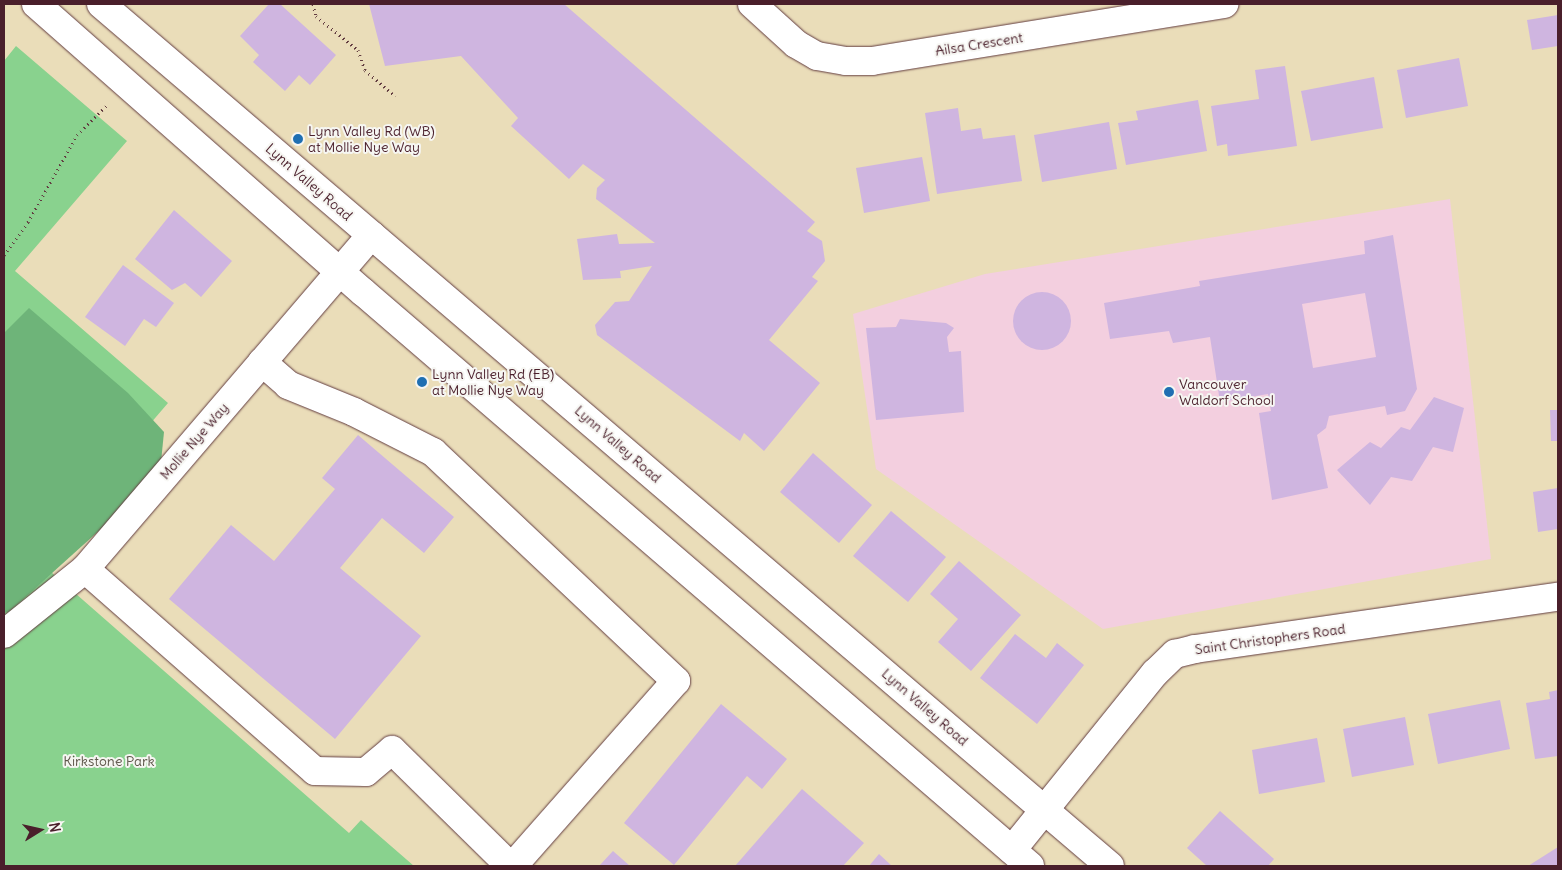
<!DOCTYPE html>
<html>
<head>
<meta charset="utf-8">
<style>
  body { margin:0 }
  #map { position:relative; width:1562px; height:870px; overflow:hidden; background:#eaddb9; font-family:Delius,sans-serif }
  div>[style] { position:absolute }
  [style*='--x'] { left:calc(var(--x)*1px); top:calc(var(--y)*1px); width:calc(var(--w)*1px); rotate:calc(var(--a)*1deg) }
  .built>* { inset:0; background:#f3cfdf }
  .green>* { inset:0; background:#89d28e }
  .forest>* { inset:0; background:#6eb479 }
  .building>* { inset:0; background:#cfb5e0 }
  .round { border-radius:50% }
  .path>* { height:3px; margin-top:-1.5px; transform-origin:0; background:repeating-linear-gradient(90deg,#623c40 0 1px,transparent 0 5px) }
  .roads { filter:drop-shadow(0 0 1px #623c40) drop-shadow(0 0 1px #623c40) }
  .minor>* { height:28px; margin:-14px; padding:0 14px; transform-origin:14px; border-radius:14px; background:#fff }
  .major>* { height:28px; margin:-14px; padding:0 14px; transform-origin:14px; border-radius:14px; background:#fff }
  .dots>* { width:14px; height:14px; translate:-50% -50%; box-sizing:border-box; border:2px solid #f6f6f2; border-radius:50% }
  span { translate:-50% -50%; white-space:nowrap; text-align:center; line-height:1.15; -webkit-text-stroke:4px #f6f6f2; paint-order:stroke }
  .street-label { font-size:14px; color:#4a1f2b }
  .poi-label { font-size:14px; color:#4a1f2b }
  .left { translate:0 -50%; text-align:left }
  .park-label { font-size:14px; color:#5d5549 }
  .frame { position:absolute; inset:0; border:5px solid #4a1f2b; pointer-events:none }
  .north { position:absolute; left:15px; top:805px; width:50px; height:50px; -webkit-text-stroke:4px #f6f6f2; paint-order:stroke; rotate:80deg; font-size:14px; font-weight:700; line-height:20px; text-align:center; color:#4a1f2b }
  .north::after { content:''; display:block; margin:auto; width:18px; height:22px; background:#4a1f2b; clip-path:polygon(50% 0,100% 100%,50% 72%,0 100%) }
</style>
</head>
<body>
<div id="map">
  <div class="built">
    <i style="clip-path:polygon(1450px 199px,1491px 559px,1103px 629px,876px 469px,853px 314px,985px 274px)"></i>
  </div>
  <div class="green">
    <i style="clip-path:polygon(16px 46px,127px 141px,15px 271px,168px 403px,35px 558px,349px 833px,361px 820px,414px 866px,4px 866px,4px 61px)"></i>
  </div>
  <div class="forest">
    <i style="clip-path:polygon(29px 308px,128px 393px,164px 432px,161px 462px,123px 509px,10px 611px,4px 613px,4px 333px)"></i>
  </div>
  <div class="building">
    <i style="clip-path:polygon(269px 4px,280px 4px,336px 55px,310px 85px,299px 75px,285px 91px,253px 62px,259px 55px,240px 36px)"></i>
    <i style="clip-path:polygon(369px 4px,564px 4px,815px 222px,807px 231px,822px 241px,825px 261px,812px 277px,818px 281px,769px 340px,820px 383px,764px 451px,744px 433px,740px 441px,597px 335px,595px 325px,615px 302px,629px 301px,652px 266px,620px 271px,621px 278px,583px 280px,577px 239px,617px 234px,619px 244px,655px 243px,596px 199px,597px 188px,605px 180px,583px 164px,569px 179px,511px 126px,518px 118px,461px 56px,385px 66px)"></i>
    <i style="clip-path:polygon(1558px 15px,1558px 46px,1532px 50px,1527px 20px)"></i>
    <i style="clip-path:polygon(1459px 58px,1468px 106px,1406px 118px,1397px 70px)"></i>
    <i style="clip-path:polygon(1285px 66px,1297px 146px,1228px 156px,1227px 144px,1217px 146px,1211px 106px,1259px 99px,1255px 70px)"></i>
    <i style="clip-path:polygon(1374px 77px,1383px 128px,1311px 141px,1301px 91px)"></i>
    <i style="clip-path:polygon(1198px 100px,1207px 151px,1126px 165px,1118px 123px,1138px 120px,1136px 111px)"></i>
    <i style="clip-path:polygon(958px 108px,961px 131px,981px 128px,983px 139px,1015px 135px,1022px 181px,937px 194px,925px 113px)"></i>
    <i style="clip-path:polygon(1109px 122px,1117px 169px,1042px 182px,1034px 135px)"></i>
    <i style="clip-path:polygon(922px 157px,930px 201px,864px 213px,856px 168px)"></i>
    <i style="clip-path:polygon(174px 210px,232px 261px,201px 297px,185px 283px,172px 290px,135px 259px)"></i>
    <i style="clip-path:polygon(evenodd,1393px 235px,1417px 389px,1405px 411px,1387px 415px,1385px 406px,1329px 416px,1326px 428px,1317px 435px,1328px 488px,1272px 500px,1259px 413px,1271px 411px,1268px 394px,1220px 402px,1210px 337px,1173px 343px,1169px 331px,1110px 339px,1104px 303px,1200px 286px,1199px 281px,1365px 254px,1364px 241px,1393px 235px,1365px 293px,1376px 357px,1313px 368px,1302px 304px,1365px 293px)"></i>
    <i style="clip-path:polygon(123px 265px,174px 303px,156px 327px,144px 319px,125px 346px,85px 317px)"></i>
    <i class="round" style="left:1013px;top:292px;width:58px;height:58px"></i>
    <i style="clip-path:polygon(900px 319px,946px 323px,954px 328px,947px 337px,949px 352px,961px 351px,964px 412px,876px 420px,866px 328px,896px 327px)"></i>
    <i style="clip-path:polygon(1434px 397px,1464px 408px,1453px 452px,1433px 447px,1412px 481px,1391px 477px,1370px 505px,1337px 470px,1370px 442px,1381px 448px,1401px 427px,1410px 430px)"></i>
    <i style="clip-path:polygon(1550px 410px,1558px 410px,1558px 441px,1551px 441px)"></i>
    <i style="clip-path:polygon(358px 435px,454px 517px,424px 553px,382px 518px,340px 568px,421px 636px,335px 739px,169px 599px,231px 525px,274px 561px,335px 489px,322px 478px)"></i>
    <i style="clip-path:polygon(813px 453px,872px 505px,839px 543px,780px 492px)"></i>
    <i style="clip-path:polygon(1558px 488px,1558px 529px,1538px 532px,1533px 492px)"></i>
    <i style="clip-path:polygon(891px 511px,946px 557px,908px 602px,853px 556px)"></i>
    <i style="clip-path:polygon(959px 561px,1021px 615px,971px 671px,938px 642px,958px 619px,930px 594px)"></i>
    <i style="clip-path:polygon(1015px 634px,1046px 658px,1057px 643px,1084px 665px,1037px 724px,980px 678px)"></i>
    <i style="clip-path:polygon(1558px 690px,1558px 756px,1535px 759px,1526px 703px,1550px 699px,1549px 692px)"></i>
    <i style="clip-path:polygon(1500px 700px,1510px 749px,1438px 764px,1428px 714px)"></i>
    <i style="clip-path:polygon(721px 704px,787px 759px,762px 789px,747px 776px,674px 865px,624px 823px)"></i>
    <i style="clip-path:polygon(1405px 717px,1414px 765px,1352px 777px,1343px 729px)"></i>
    <i style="clip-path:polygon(1317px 738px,1325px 782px,1259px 794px,1252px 750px)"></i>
    <i style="clip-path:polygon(802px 789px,864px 843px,843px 866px,735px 866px)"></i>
    <i style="clip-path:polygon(1220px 811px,1274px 859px,1268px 866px,1207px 866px,1187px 848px)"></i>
    <i style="clip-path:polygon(1558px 847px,1558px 866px,1528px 866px)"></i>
    <i style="clip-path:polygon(613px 851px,630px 866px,599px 866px)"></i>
    <i style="clip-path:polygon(879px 854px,892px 866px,869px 866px)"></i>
  </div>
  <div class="path">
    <i style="--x:313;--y:4;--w:12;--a:76"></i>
    <i style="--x:316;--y:16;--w:54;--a:39"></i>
    <i style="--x:358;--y:50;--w:21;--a:71"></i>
    <i style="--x:365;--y:70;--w:40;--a:41"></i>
    <i style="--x:4;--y:255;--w:41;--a:-54"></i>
    <i style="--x:28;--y:222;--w:100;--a:-60.6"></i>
    <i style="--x:77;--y:135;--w:42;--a:-45"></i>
  </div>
  <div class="roads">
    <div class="minor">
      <i style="--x:752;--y:4;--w:59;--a:42.3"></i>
      <i style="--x:796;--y:44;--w:24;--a:30"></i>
      <i style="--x:817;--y:56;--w:29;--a:10"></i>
      <i style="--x:846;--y:61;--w:26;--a:0"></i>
      <i style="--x:872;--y:61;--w:357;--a:-9.2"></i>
      <i style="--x:262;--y:362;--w:35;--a:41"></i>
      <i style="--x:288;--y:385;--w:71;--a:22.2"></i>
      <i style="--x:354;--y:412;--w:89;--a:26.9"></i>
      <i style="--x:433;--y:452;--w:334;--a:43.3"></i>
      <i style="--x:676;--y:681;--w:247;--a:131.4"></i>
      <i style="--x:85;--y:569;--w:306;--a:41.3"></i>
      <i style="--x:315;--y:771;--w:51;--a:1.1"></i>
      <i style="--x:366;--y:772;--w:34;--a:-40"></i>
      <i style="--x:392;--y:750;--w:165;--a:44.5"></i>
      <i style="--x:4;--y:634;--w:104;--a:-38.7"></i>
      <i style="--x:85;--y:569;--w:440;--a:-49.4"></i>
      <i style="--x:1012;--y:850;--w:228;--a:-51.1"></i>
      <i style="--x:1155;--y:673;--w:28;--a:-44"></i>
      <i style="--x:1175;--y:654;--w:21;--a:-14"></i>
      <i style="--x:1195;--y:649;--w:367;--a:-8.2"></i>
    </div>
    <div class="major">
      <i style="--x:36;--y:4;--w:436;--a:41.4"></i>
      <i style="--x:363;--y:292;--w:880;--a:40.71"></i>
      <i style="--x:101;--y:4;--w:1327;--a:40.51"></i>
    </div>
  </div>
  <div class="dots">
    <i style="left:298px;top:139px;background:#1f6fb2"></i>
    <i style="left:422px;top:382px;background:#1f6fb2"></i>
    <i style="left:1169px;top:392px;background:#1f6fb2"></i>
  </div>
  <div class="street-label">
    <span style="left:979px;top:44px;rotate:-9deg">Ailsa Crescent</span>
    <span style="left:309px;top:182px;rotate:41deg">Lynn Valley Road</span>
    <span style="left:194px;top:441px;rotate:-49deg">Mollie Nye Way</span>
    <span style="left:618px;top:444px;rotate:41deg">Lynn Valley Road</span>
    <span style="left:1270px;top:639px;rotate:-8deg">Saint Christophers Road</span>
    <span style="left:925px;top:707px;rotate:41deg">Lynn Valley Road</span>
  </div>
  <div class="poi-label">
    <span class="left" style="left:308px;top:139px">Lynn Valley Rd (WB)<br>at Mollie Nye Way</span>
    <span class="left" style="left:432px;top:382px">Lynn Valley Rd (EB)<br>at Mollie Nye Way</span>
    <span class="left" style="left:1179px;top:392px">Vancouver<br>Waldorf School</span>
  </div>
  <div class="park-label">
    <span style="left:109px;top:761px">Kirkstone Park</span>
  </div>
  <div class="frame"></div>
  <div class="north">N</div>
</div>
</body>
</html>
